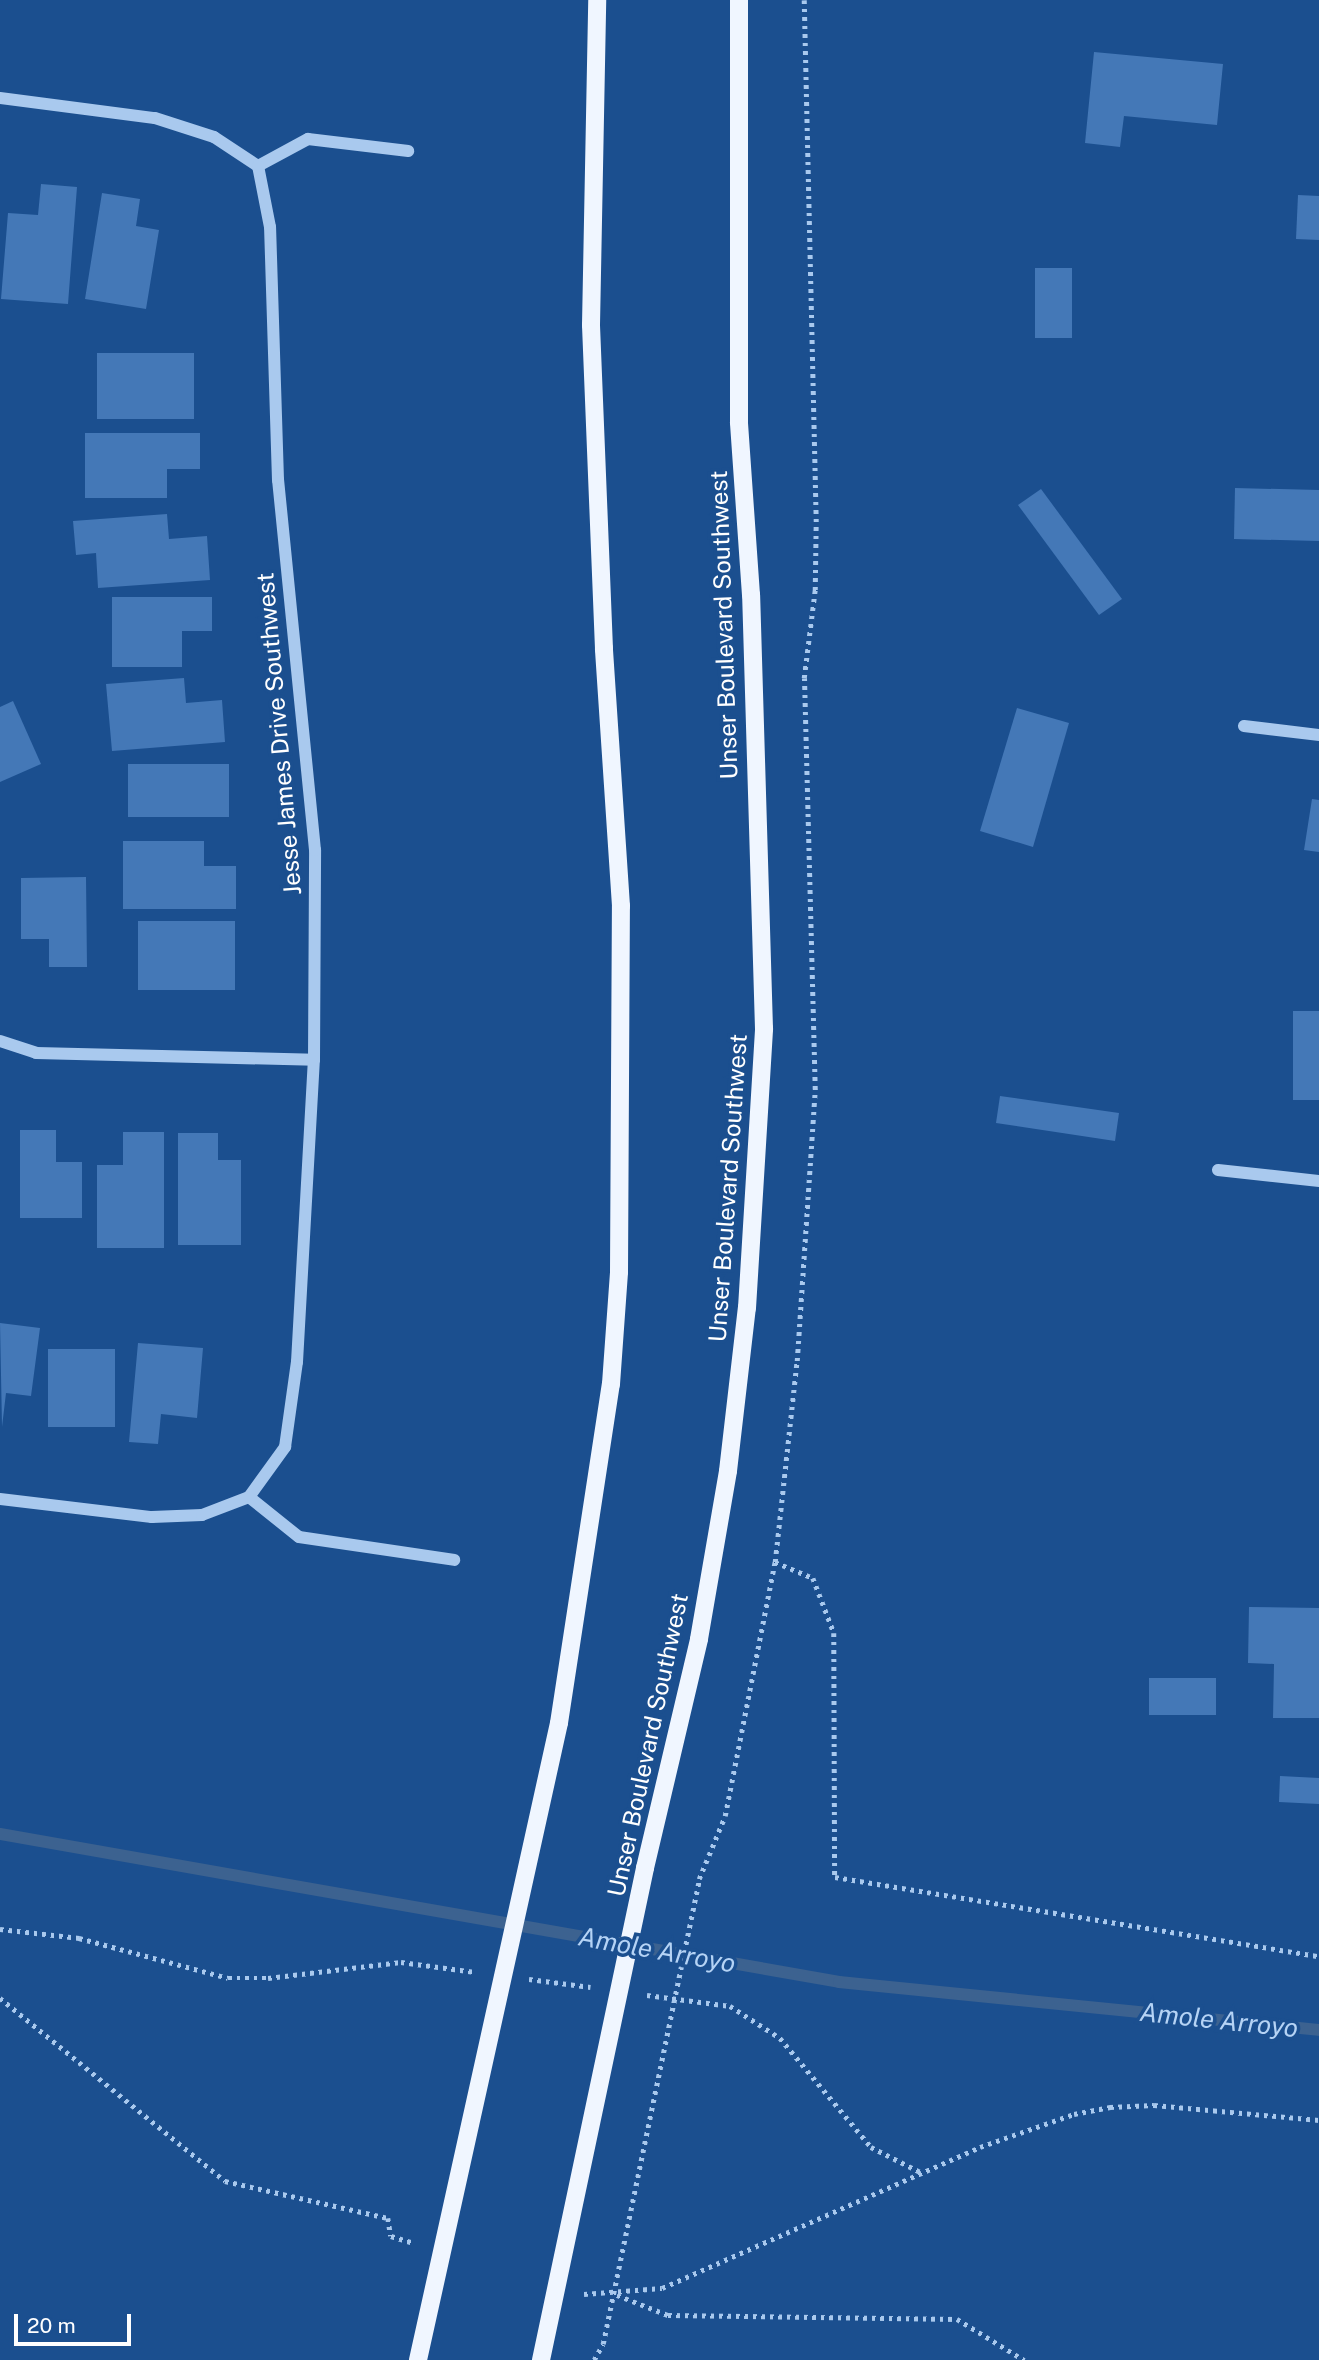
<!DOCTYPE html>
<html>
<head>
<meta charset="utf-8">
<style>
  body { margin:0 }
  #map { position:relative; width:1319px; height:2360px; overflow:hidden; background:#1b4f8f; font-family:"Public Sans",sans-serif }
  div>[style] { position:absolute }
  [style*='--x'] { left:calc(var(--x)*1px); top:calc(var(--y)*1px); width:calc(var(--w)*1px); rotate:calc(var(--a)*1deg) }
  .stream>* { height:12px; margin:-6px; padding:0 6px; transform-origin:6px; border-radius:6px; background:#3c6290 }
  .building>* { inset:0; background:#4478b7 }
  .path>* { height:4.5px; margin-top:-2.25px; transform-origin:0; background:repeating-linear-gradient(90deg,#a9c9ee 0 3.5px,transparent 0 8.5px) }
  .minor>* { height:12px; margin:-6px; padding:0 6px; transform-origin:6px; border-radius:6px; background:#a9c9ee }
  .major>* { height:18px; margin:-9px; padding:0 9px; transform-origin:9px; border-radius:9px; background:#f0f6ff }
  span { translate:-50% -50%; white-space:nowrap; text-align:center; line-height:1.15; -webkit-text-stroke:7px #1b4f8f; paint-order:stroke }
  .street-label { font-size:24px; color:#fff }
  .water-label { font-size:26px; color:#b5d3f5; font-style:italic }
  .scale { position:absolute; left:14px; top:2314px; width:117px; height:32px; box-sizing:border-box; border:4px solid #fff; border-top:0; padding-left:9px; font-size:21px; line-height:24px; white-space:nowrap; color:#fff; -webkit-text-stroke:5px #1b4f8f; paint-order:stroke }
</style>
</head>
<body>
<div id="map">
  <div class="stream">
    <i style="--x:0;--y:1834;--w:852;--a:10"></i>
    <i style="--x:839;--y:1982;--w:482;--a:5.7"></i>
  </div>
  <div class="building">
    <i style="clip-path:polygon(1094px 52px,1223px 64px,1217px 125px,1124px 116px,1120px 147px,1085px 143px)"></i>
    <i style="clip-path:polygon(41px 184px,77px 187px,68px 304px,1px 299px,8px 213px,38px 215px)"></i>
    <i style="clip-path:polygon(102px 193px,140px 199px,136px 226px,159px 230px,146px 309px,85px 299px)"></i>
    <i style="clip-path:polygon(1298px 195px,1319px 196px,1319px 240px,1296px 239px)"></i>
    <i style="clip-path:polygon(1035px 268px,1072px 268px,1072px 338px,1035px 338px)"></i>
    <i style="clip-path:polygon(97px 353px,194px 353px,194px 419px,97px 419px)"></i>
    <i style="clip-path:polygon(85px 433px,200px 433px,200px 469px,167px 469px,167px 498px,85px 498px)"></i>
    <i style="clip-path:polygon(1235px 488px,1319px 490px,1319px 541px,1234px 539px)"></i>
    <i style="clip-path:polygon(1041px 489px,1122px 599px,1099px 615px,1018px 505px)"></i>
    <i style="clip-path:polygon(167px 514px,169px 539px,207px 536px,210px 580px,98px 588px,96px 553px,76px 555px,73px 521px)"></i>
    <i style="clip-path:polygon(112px 597px,212px 597px,212px 631px,182px 631px,182px 667px,112px 667px)"></i>
    <i style="clip-path:polygon(184px 678px,186px 703px,222px 700px,225px 742px,112px 751px,106px 684px)"></i>
    <i style="clip-path:polygon(13px 701px,41px 764px,0 782px,0 707px)"></i>
    <i style="clip-path:polygon(1017px 708px,1069px 723px,1033px 847px,980px 831px)"></i>
    <i style="clip-path:polygon(128px 764px,229px 764px,229px 817px,128px 817px)"></i>
    <i style="clip-path:polygon(1312px 799px,1319px 800px,1319px 852px,1304px 850px)"></i>
    <i style="clip-path:polygon(123px 841px,204px 841px,204px 866px,236px 866px,236px 909px,123px 909px)"></i>
    <i style="clip-path:polygon(86px 877px,87px 967px,49px 967px,49px 939px,21px 939px,21px 878px)"></i>
    <i style="clip-path:polygon(138px 921px,235px 921px,235px 990px,138px 990px)"></i>
    <i style="clip-path:polygon(1293px 1011px,1319px 1011px,1319px 1100px,1293px 1100px)"></i>
    <i style="clip-path:polygon(1000px 1096px,1119px 1113px,1115px 1141px,996px 1123px)"></i>
    <i style="clip-path:polygon(20px 1130px,56px 1130px,56px 1162px,82px 1162px,82px 1218px,20px 1218px)"></i>
    <i style="clip-path:polygon(123px 1132px,164px 1132px,164px 1248px,97px 1248px,97px 1165px,123px 1165px)"></i>
    <i style="clip-path:polygon(178px 1133px,218px 1133px,218px 1160px,241px 1160px,241px 1245px,178px 1245px)"></i>
    <i style="clip-path:polygon(0 1323px,40px 1328px,31px 1396px,6px 1393px,2px 1427px)"></i>
    <i style="clip-path:polygon(138px 1343px,203px 1348px,197px 1418px,161px 1414px,158px 1444px,129px 1442px)"></i>
    <i style="clip-path:polygon(48px 1349px,115px 1349px,115px 1427px,48px 1427px)"></i>
    <i style="clip-path:polygon(1249px 1607px,1319px 1608px,1319px 1718px,1273px 1718px,1274px 1664px,1248px 1663px)"></i>
    <i style="clip-path:polygon(1149px 1678px,1216px 1678px,1216px 1715px,1149px 1715px)"></i>
    <i style="clip-path:polygon(1280px 1776px,1319px 1778px,1319px 1804px,1279px 1802px)"></i>
  </div>
  <div class="path">
    <i style="--x:775;--y:1562;--w:41;--a:22.8"></i>
    <i style="--x:813;--y:1578;--w:59;--a:69.1"></i>
    <i style="--x:834;--y:1633;--w:244;--a:89.8"></i>
    <i style="--x:835;--y:1877;--w:490;--a:9.3"></i>
    <i style="--x:0;--y:1929;--w:80;--a:6.5"></i>
    <i style="--x:79;--y:1938;--w:154;--a:15"></i>
    <i style="--x:228;--y:1978;--w:40;--a:0"></i>
    <i style="--x:268;--y:1978;--w:134;--a:-6.9"></i>
    <i style="--x:401;--y:1962;--w:75;--a:7.7"></i>
    <i style="--x:529;--y:1979;--w:62;--a:7.5"></i>
    <i style="--x:647;--y:1995;--w:84;--a:7.5"></i>
    <i style="--x:730;--y:2006;--w:59;--a:32.6"></i>
    <i style="--x:780;--y:2038;--w:142;--a:50.1"></i>
    <i style="--x:871;--y:2147;--w:57;--a:27"></i>
    <i style="--x:0;--y:1998;--w:290;--a:39.1"></i>
    <i style="--x:225;--y:2181;--w:167;--a:12.8"></i>
    <i style="--x:388;--y:2218;--w:18;--a:81"></i>
    <i style="--x:391;--y:2236;--w:24;--a:17"></i>
    <i style="--x:584;--y:2294;--w:78;--a:-4.4"></i>
    <i style="--x:662;--y:2288;--w:348;--a:-23.9"></i>
    <i style="--x:980;--y:2147;--w:100;--a:-19.3"></i>
    <i style="--x:1074;--y:2114;--w:37;--a:-11"></i>
    <i style="--x:1110;--y:2107;--w:44;--a:-2.6"></i>
    <i style="--x:1154;--y:2105;--w:166;--a:5.2"></i>
    <i style="--x:617;--y:2295;--w:55;--a:21.4"></i>
    <i style="--x:668;--y:2315;--w:289;--a:0.8"></i>
    <i style="--x:957;--y:2319;--w:79;--a:31.5"></i>
    <i style="--x:594;--y:2360;--w:18;--a:-61"></i>
    <i style="--x:603;--y:2344;--w:475;--a:-78.3"></i>
    <i style="--x:699;--y:1879;--w:68;--a:-67.6"></i>
    <i style="--x:725;--y:1816;--w:259;--a:-78.9"></i>
    <i style="--x:775;--y:1562;--w:202;--a:-83.8"></i>
    <i style="--x:797;--y:1361;--w:273;--a:-86.2"></i>
    <i style="--x:815;--y:1089;--w:411;--a:-91.5"></i>
    <i style="--x:804;--y:678;--w:89;--a:-82.9"></i>
    <i style="--x:815;--y:590;--w:68;--a:-89.2"></i>
    <i style="--x:816;--y:522;--w:522;--a:-91.32"></i>
  </div>
  <div class="minor">
    <i style="--x:0;--y:98;--w:156;--a:7.4"></i>
    <i style="--x:155;--y:118;--w:62;--a:17.9"></i>
    <i style="--x:214;--y:137;--w:53;--a:33.4"></i>
    <i style="--x:258;--y:166;--w:57;--a:-28.4"></i>
    <i style="--x:308;--y:139;--w:101;--a:6.8"></i>
    <i style="--x:1244;--y:726;--w:76;--a:6.8"></i>
    <i style="--x:0;--y:1041;--w:38;--a:18"></i>
    <i style="--x:36;--y:1053;--w:278;--a:1.4"></i>
    <i style="--x:1218;--y:1170;--w:102;--a:6.2"></i>
    <i style="--x:249;--y:1497;--w:62;--a:-54.2"></i>
    <i style="--x:285;--y:1447;--w:86;--a:-82"></i>
    <i style="--x:297;--y:1362;--w:302;--a:-86.8"></i>
    <i style="--x:314;--y:1060;--w:210;--a:-89.7"></i>
    <i style="--x:315;--y:850;--w:372;--a:-95.7"></i>
    <i style="--x:278;--y:480;--w:253;--a:-91.8"></i>
    <i style="--x:270;--y:227;--w:62;--a:-101.1"></i>
    <i style="--x:0;--y:1499;--w:153;--a:6.8"></i>
    <i style="--x:152;--y:1517;--w:50;--a:-2.3"></i>
    <i style="--x:202;--y:1515;--w:50;--a:-21"></i>
    <i style="--x:249;--y:1497;--w:64;--a:38.7"></i>
    <i style="--x:299;--y:1537;--w:157;--a:8.4"></i>
  </div>
  <div class="major">
    <i style="--x:418;--y:2360;--w:652;--a:-77.52"></i>
    <i style="--x:559;--y:1723;--w:343;--a:-81.3"></i>
    <i style="--x:611;--y:1384;--w:112;--a:-85.9"></i>
    <i style="--x:619;--y:1272;--w:366;--a:-89.7"></i>
    <i style="--x:621;--y:906;--w:258;--a:-93.8"></i>
    <i style="--x:604;--y:649;--w:324;--a:-92.3"></i>
    <i style="--x:591;--y:325;--w:325;--a:-88.9"></i>
    <i style="--x:541;--y:2360;--w:503;--a:-78.06"></i>
    <i style="--x:645;--y:1868;--w:235;--a:-76.7"></i>
    <i style="--x:699;--y:1639;--w:170;--a:-80.2"></i>
    <i style="--x:728;--y:1471;--w:164;--a:-83.4"></i>
    <i style="--x:747;--y:1308;--w:280;--a:-86.5"></i>
    <i style="--x:764;--y:1029;--w:434;--a:-91.7"></i>
    <i style="--x:751;--y:595;--w:173;--a:-94"></i>
    <i style="--x:739;--y:422;--w:422;--a:-90"></i>
  </div>
  <div class="street-label">
    <span style="left:724px;top:625px;rotate:-92deg">Unser Boulevard Southwest</span>
    <span style="left:279px;top:734px;rotate:-95deg">Jesse James Drive Southwest</span>
    <span style="left:728px;top:1188px;rotate:-86deg">Unser Boulevard Southwest</span>
    <span style="left:648px;top:1745px;rotate:-78deg">Unser Boulevard Southwest</span>
  </div>
  <div class="water-label">
    <span style="left:657px;top:1950px;rotate:10deg">Amole Arroyo</span>
    <span style="left:1219px;top:2020px;rotate:6deg">Amole Arroyo</span>
  </div>
  <div class="scale">20 m</div>
</div>
</body>
</html>
